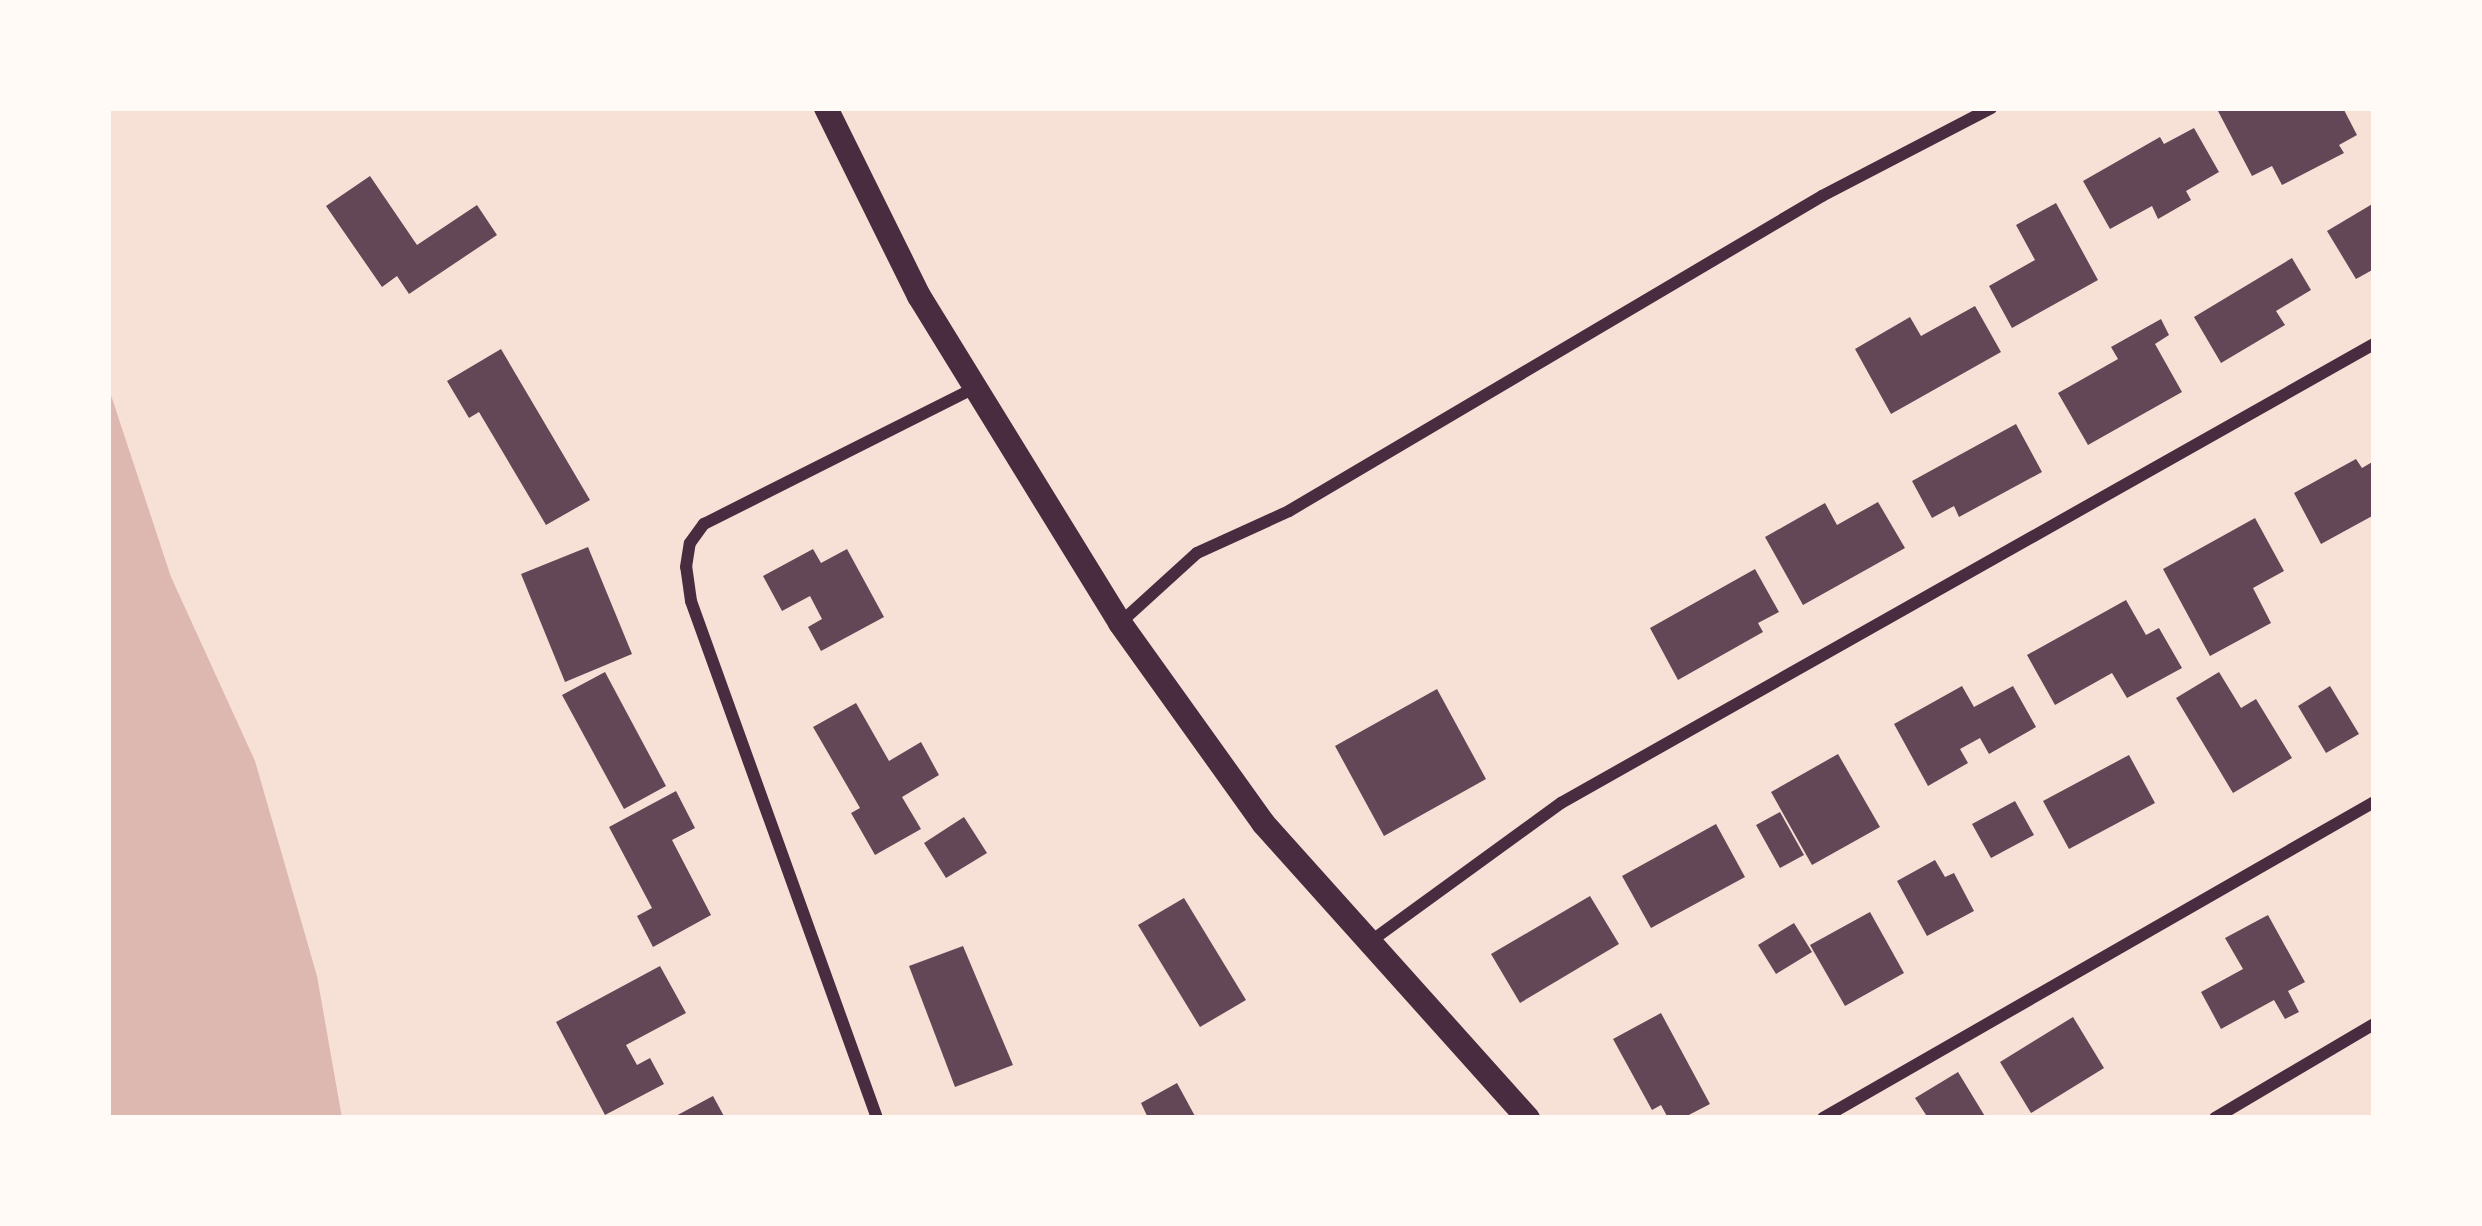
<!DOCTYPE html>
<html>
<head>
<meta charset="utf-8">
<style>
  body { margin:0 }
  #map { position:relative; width:2482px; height:1226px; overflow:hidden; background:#f7e1d7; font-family:"Space Grotesk",sans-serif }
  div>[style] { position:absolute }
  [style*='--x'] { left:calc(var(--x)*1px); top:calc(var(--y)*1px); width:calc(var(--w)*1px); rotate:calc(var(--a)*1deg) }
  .water>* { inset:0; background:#dcb8b0 }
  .building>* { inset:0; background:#644757 }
  .minor>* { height:12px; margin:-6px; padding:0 6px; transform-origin:6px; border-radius:6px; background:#4a2c40 }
  .secondary>* { height:24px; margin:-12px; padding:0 12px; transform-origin:12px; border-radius:12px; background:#4a2c40 }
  span { translate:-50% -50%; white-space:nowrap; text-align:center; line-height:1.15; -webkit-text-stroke:12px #fffaf5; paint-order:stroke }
  .frame { position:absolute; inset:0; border:111px solid #fffaf5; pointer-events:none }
</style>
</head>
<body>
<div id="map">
  <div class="water">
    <i style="clip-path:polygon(108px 386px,171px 577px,255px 761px,317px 976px,342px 1118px,108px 1118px)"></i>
  </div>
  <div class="building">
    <i style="clip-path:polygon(2223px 108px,2343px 108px,2357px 135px,2339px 145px,2344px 153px,2282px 185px,2272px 166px,2252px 176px,2218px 111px)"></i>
    <i style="clip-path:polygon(2194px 128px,2219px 172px,2186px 191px,2191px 200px,2158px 219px,2152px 206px,2110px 229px,2083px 181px,2160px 137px,2164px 144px)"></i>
    <i style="clip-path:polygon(370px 176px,417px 245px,477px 205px,497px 235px,409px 294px,397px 276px,382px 287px,326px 206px)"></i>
    <i style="clip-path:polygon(2056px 203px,2098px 280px,2012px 328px,1989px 286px,2035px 260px,2016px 225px)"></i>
    <i style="clip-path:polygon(2374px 203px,2374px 269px,2356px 279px,2327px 231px)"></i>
    <i style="clip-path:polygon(2292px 258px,2311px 290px,2276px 311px,2285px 325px,2221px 363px,2194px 317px)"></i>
    <i style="clip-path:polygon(1975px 306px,2001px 352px,1891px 414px,1855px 349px,1910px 317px,1921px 336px)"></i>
    <i style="clip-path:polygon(2161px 319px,2169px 335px,2155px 344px,2182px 392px,2088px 445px,2058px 393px,2118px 359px,2111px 347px)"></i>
    <i style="clip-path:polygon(501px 349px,590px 500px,546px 525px,479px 412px,469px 418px,447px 381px)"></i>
    <i style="clip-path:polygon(2016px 424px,2042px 472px,1959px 517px,1954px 506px,1932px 518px,1912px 481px)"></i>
    <i style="clip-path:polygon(2356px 459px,2362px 468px,2374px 461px,2374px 515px,2321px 544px,2294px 493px)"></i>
    <i style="clip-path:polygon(1878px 502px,1905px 548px,1803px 605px,1765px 537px,1825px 503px,1837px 525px)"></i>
    <i style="clip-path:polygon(2255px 518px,2284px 571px,2253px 588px,2271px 623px,2210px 656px,2163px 569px)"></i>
    <i style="clip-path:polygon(588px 547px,632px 654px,565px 682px,521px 574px)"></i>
    <i style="clip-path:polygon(813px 549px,821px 563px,847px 549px,884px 617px,821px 651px,808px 627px,822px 619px,810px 596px,782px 611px,763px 576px)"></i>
    <i style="clip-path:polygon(1755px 569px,1779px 612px,1758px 623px,1763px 632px,1678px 680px,1650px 628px)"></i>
    <i style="clip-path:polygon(2126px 600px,2146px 635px,2159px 628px,2182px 668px,2127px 698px,2112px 673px,2055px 705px,2027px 655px)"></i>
    <i style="clip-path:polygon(605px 672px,666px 786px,624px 809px,562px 695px)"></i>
    <i style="clip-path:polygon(2219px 672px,2241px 708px,2256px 699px,2292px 758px,2233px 793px,2176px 698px)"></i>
    <i style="clip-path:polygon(1962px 686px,1974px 707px,2013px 686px,2036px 727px,1989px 754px,1980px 738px,1960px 749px,1968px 763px,1928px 786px,1894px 724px)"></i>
    <i style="clip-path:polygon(2330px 686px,2359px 734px,2326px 753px,2298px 706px)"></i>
    <i style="clip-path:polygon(1437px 689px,1486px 779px,1384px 836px,1335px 746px)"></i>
    <i style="clip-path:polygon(856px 703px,889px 761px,921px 742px,939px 775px,902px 797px,921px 829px,875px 855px,851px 813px,860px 808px,813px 727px)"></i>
    <i style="clip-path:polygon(1838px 754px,1880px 827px,1812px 865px,1771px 792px)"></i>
    <i style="clip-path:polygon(2129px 755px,2155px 803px,2069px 849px,2043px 801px)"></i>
    <i style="clip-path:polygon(676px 791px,695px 828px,672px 840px,711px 915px,653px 947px,637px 916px,652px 908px,609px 827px)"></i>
    <i style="clip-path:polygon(2015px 801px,2034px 835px,1991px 858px,1972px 824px)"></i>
    <i style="clip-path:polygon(1780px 812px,1804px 855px,1780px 868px,1756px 825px)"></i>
    <i style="clip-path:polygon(964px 817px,987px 853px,946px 878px,924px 843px)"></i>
    <i style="clip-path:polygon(1716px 824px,1745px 877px,1651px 928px,1622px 876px)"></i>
    <i style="clip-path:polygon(1935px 860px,1945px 877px,1954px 873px,1974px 911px,1927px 936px,1897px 881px)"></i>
    <i style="clip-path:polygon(1590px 896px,1619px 944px,1520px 1003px,1491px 954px)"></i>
    <i style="clip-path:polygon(1184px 898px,1246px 1000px,1200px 1027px,1138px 925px)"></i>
    <i style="clip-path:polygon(1870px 912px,1904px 973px,1845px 1006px,1810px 945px)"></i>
    <i style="clip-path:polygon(2268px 915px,2305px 982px,2288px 991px,2299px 1012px,2285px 1019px,2274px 1000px,2221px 1029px,2201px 992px,2243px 969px,2225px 938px)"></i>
    <i style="clip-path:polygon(1794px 923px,1812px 952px,1776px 974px,1758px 945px)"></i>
    <i style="clip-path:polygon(963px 946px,1013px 1065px,955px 1087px,909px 966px)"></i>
    <i style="clip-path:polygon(660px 966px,686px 1013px,626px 1045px,637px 1065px,650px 1058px,664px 1084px,605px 1115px,556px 1022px)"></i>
    <i style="clip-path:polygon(1661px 1013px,1710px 1104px,1683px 1118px,1668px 1118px,1661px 1105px,1652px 1110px,1613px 1039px)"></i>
    <i style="clip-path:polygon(2073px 1017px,2104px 1068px,2031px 1113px,2000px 1062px)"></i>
    <i style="clip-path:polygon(1958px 1072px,1986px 1118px,1928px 1118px,1915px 1098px)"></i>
    <i style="clip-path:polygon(1177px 1083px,1196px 1118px,1148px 1118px,1141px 1103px)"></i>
    <i style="clip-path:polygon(713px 1096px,725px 1118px,672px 1118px)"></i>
  </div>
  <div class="minor">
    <i style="--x:1120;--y:623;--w:104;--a:-42.3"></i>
    <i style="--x:1197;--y:553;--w:101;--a:-24.5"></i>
    <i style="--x:1289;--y:511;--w:619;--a:-30.58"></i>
    <i style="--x:1822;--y:196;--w:191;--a:-27.5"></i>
    <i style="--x:1371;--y:941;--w:235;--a:-36"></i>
    <i style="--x:1561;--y:803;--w:934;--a:-29.45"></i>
    <i style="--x:877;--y:1118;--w:549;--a:-109.79"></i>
    <i style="--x:691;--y:601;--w:34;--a:-98"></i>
    <i style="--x:686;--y:567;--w:24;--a:-81"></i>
    <i style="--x:690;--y:543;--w:24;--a:-54"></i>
    <i style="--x:704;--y:524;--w:301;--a:-26.7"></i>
    <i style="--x:1823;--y:1118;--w:635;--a:-29.83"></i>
    <i style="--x:2215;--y:1118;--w:185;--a:-30.6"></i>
  </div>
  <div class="secondary">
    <i style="--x:826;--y:108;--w:210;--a:63.7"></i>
    <i style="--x:919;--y:296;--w:384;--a:58.4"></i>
    <i style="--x:1120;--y:623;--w:246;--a:54.4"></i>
    <i style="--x:1263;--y:823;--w:397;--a:48.1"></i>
  </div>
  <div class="frame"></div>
</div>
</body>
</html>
